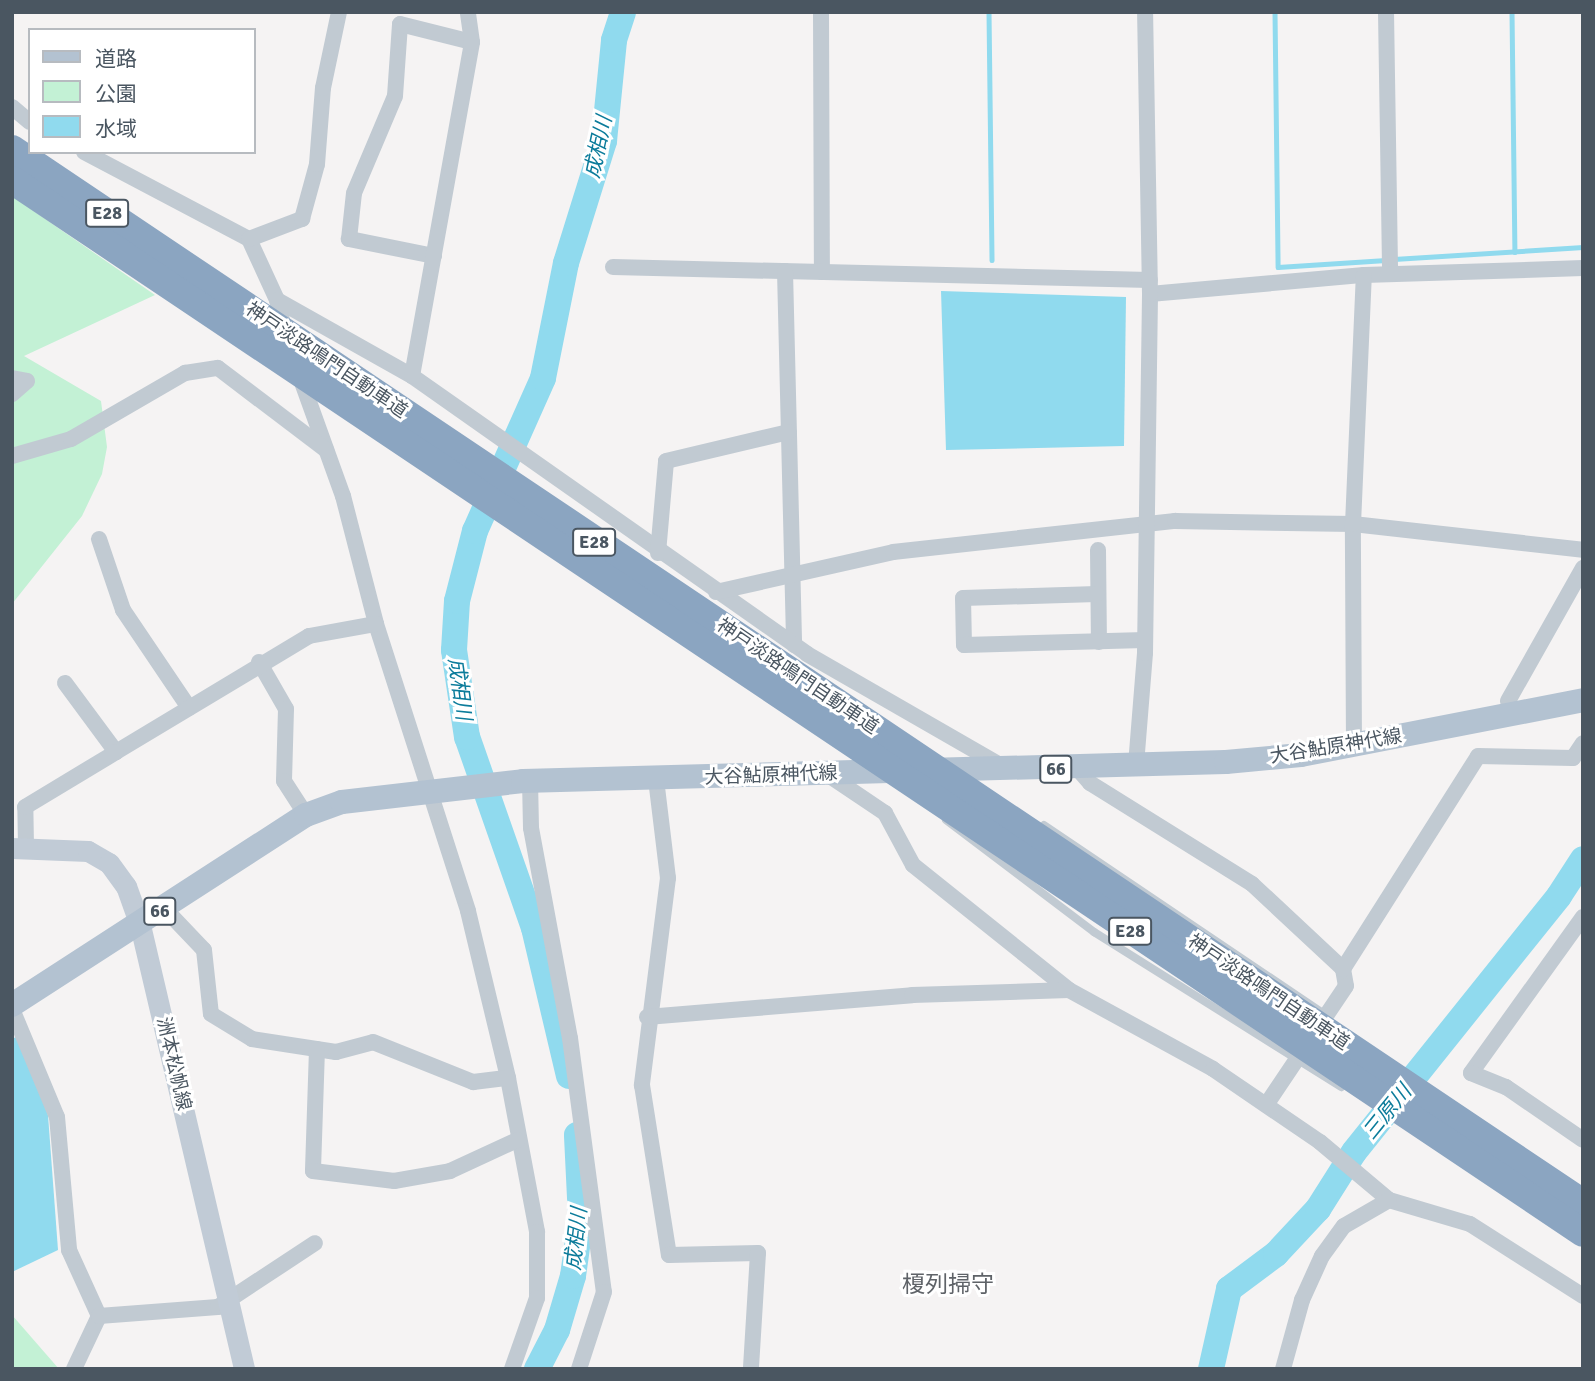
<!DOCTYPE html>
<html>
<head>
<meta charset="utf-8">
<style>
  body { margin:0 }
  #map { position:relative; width:1595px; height:1381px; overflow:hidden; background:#f5f3f3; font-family:Signika,"Noto Sans JP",sans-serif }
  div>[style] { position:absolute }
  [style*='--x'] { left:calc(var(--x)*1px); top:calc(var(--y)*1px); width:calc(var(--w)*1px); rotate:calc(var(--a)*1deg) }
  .green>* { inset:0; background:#c3f1d5 }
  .water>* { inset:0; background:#90daee }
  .stream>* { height:4.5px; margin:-2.25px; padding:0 2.25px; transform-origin:2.25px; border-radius:2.25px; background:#90daee }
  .river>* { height:26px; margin:-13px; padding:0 13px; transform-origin:13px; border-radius:13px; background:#90daee }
  .service>* { height:8px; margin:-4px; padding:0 4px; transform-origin:4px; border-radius:4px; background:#c1cad2 }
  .minor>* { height:16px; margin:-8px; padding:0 8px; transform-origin:8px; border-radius:8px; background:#c1cad2 }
  .secondary>* { height:21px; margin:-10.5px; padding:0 10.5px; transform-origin:10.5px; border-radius:10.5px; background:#c1cbd6 }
  .primary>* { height:24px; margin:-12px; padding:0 12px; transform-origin:12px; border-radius:12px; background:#b3c2d1 }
  .motorway>* { height:28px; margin:-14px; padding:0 14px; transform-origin:14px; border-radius:14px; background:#8ba5c1 }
  span { translate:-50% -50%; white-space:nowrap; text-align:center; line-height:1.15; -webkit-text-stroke:6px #fff; paint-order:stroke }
  .shield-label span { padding:2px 5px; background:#fff; border:2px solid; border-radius:5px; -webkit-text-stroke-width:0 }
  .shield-label { font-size:18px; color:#4a5661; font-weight:700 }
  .street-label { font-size:19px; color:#4a5661 }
  .water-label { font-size:21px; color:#0c7c9b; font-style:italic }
  .quarter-label { font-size:23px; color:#5f6368 }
  .frame { position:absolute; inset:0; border:14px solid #4a5661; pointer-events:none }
  .legend { position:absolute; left:28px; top:28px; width:228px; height:126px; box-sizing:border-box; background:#fff; border:2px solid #b7bbc0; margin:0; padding:9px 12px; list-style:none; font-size:21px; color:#4a5661 }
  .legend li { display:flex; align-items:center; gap:14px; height:35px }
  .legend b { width:35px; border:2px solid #b7bbc0 }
</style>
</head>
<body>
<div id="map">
  <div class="green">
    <i style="clip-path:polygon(12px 196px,155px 295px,24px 356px,101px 401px,107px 447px,102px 474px,82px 516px,12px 604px)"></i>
    <i style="clip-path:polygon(12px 1315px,59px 1369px,12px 1369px)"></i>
  </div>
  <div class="water">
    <i style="clip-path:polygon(941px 291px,1126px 297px,1124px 446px,946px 450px)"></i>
    <i style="clip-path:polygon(18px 1036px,48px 1115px,58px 1250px,12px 1272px,12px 1039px)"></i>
  </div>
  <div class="stream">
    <i style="--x:989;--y:12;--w:248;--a:89.3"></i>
    <i style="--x:1275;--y:12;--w:255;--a:89.3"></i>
    <i style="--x:1278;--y:267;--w:108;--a:-3.7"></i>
    <i style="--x:1512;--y:12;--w:240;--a:89.3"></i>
    <i style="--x:1394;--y:259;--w:189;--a:-3.6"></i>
  </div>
  <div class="river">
    <i style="--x:569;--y:1076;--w:152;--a:-103.3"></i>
    <i style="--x:534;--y:928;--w:202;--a:-109.3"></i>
    <i style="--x:467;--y:737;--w:88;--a:-98.5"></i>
    <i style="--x:454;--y:650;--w:49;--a:-86.5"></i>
    <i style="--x:457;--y:601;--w:72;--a:-75.6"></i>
    <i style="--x:475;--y:531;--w:167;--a:-66"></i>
    <i style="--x:543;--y:378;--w:117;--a:-78.7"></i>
    <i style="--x:566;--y:263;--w:128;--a:-72.7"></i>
    <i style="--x:604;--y:141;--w:101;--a:-84.3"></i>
    <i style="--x:614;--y:40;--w:29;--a:-72"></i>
    <i style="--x:537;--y:1369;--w:44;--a:-62.9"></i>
    <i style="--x:557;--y:1330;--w:56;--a:-73.5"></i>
    <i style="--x:573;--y:1276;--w:59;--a:-82.1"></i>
    <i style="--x:581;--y:1218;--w:83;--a:-92.8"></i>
    <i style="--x:1211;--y:1369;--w:82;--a:-77.3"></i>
    <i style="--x:1229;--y:1289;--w:59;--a:-36.7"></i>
    <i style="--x:1276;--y:1254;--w:62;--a:-47"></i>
    <i style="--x:1318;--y:1209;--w:67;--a:-57.7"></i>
    <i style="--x:1354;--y:1152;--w:328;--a:-51.3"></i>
    <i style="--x:1559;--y:896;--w:44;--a:-57"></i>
  </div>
  <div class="service">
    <i style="--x:946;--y:820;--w:186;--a:37.1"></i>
    <i style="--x:1094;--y:932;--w:292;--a:32.1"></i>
    <i style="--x:1044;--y:825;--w:340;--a:34"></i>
  </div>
  <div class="minor">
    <i style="--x:821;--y:12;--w:260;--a:89.8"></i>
    <i style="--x:1386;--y:12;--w:262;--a:89.1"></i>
    <i style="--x:12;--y:107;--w:23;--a:40"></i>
    <i style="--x:84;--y:152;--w:187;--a:27.8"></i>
    <i style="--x:249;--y:239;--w:67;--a:65.3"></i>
    <i style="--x:277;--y:300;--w:34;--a:76"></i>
    <i style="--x:249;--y:239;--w:57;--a:-20.7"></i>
    <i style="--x:302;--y:219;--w:57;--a:-74.7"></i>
    <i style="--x:317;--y:164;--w:76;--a:-85.5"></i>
    <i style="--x:323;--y:88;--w:78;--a:-78.1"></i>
    <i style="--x:434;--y:256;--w:87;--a:-168.7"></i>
    <i style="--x:349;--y:239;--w:46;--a:-83.8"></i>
    <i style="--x:354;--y:193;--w:105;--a:-67.1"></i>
    <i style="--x:395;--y:96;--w:72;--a:-86"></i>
    <i style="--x:400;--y:24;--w:74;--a:14"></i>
    <i style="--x:613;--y:267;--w:537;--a:1.39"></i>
    <i style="--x:785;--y:271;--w:374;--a:88.6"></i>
    <i style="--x:1150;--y:294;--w:215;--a:-5.1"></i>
    <i style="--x:1364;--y:275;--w:219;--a:-1.8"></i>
    <i style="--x:277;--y:300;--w:155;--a:29.4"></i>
    <i style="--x:412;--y:376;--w:483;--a:35.1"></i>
    <i style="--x:807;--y:654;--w:225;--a:29.9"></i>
    <i style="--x:299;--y:374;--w:130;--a:70.2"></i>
    <i style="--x:343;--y:496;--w:132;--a:75.5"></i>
    <i style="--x:376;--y:624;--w:301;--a:72.2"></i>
    <i style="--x:468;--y:911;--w:172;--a:76.5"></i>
    <i style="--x:508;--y:1078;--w:157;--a:79.3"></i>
    <i style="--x:537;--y:1232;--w:66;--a:90"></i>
    <i style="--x:537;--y:1298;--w:75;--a:109.4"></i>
    <i style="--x:412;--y:376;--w:339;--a:-79.8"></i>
    <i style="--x:472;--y:42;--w:30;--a:-98"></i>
    <i style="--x:12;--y:378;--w:15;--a:11"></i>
    <i style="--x:27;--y:381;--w:20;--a:139"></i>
    <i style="--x:12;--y:456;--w:61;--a:-16.1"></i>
    <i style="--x:71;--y:439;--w:132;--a:-30.1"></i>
    <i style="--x:185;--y:373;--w:33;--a:-9"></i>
    <i style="--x:218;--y:368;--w:136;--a:37.2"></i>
    <i style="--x:99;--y:539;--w:75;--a:71.3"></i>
    <i style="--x:123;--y:610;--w:118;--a:56"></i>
    <i style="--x:1098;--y:550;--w:92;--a:89.4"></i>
    <i style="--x:658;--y:553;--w:92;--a:-85"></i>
    <i style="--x:666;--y:461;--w:126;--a:-13.3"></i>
    <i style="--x:716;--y:592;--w:181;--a:-12.7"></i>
    <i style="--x:893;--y:552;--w:284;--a:-6.3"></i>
    <i style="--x:1175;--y:521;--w:178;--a:1"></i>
    <i style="--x:1353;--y:524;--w:231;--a:6.4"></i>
    <i style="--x:1097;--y:594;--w:134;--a:178.3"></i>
    <i style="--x:963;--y:598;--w:47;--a:88.8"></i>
    <i style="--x:964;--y:645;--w:181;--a:-1.6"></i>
    <i style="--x:259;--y:662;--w:54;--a:60.1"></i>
    <i style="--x:286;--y:709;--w:72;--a:91.6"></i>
    <i style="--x:284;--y:781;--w:40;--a:57.1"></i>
    <i style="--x:65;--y:683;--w:86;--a:53.5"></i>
    <i style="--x:116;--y:752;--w:225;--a:-31"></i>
    <i style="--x:309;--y:636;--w:68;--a:-10.2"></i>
    <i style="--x:1508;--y:701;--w:153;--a:-60.6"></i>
    <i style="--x:1354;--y:746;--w:222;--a:-90.3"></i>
    <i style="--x:1353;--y:524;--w:249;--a:-87.5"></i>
    <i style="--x:1136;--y:765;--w:112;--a:-85.4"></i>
    <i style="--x:1145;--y:653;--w:359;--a:-89.2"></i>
    <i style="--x:1150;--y:294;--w:282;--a:-91"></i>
    <i style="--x:1077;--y:768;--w:20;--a:49"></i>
    <i style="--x:1090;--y:783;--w:191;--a:31.9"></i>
    <i style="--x:1252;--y:884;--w:125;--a:43"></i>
    <i style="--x:1343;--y:969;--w:17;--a:80"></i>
    <i style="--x:1346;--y:986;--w:143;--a:123.9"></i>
    <i style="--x:827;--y:774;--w:70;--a:33.9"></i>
    <i style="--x:885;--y:813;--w:59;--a:61.7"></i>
    <i style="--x:913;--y:865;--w:200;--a:38.7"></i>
    <i style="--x:1069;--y:990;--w:164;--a:28.7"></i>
    <i style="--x:1213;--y:1069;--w:130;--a:34.3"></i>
    <i style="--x:1320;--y:1142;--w:90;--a:40"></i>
    <i style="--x:1389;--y:1200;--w:84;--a:16.5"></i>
    <i style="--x:1470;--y:1224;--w:134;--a:32.5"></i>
    <i style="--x:656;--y:779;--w:100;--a:83.1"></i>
    <i style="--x:668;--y:878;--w:209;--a:97.2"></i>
    <i style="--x:642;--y:1085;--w:172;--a:81"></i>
    <i style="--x:669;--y:1255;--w:89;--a:-1.3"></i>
    <i style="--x:758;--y:1253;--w:116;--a:93.5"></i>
    <i style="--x:530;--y:780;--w:48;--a:88.8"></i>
    <i style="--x:531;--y:828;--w:214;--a:79.5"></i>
    <i style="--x:570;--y:1038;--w:256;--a:82.4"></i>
    <i style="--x:604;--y:1292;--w:81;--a:108"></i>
    <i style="--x:26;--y:846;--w:39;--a:-91"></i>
    <i style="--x:25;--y:807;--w:106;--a:-31.1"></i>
    <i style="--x:164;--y:908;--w:58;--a:46.4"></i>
    <i style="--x:204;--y:950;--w:64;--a:83.8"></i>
    <i style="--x:211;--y:1014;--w:48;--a:31.4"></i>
    <i style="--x:252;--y:1039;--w:85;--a:8.8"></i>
    <i style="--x:336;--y:1052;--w:38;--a:-15"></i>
    <i style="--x:373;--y:1042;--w:108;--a:21.8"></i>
    <i style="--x:473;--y:1082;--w:35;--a:-7"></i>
    <i style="--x:1583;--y:917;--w:192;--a:125.7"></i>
    <i style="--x:1471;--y:1073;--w:38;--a:22"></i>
    <i style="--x:1506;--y:1087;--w:93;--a:34.5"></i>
    <i style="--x:1343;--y:969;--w:252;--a:-57.6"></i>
    <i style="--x:1478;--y:756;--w:95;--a:1.2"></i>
    <i style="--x:1573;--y:758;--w:18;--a:-56"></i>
    <i style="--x:12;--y:1009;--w:117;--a:67.4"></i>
    <i style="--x:57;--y:1117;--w:134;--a:84.8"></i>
    <i style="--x:69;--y:1250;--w:72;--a:65.6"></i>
    <i style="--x:99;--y:1316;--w:59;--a:115.3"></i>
    <i style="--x:647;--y:1017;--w:266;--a:-4.7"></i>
    <i style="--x:912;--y:995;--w:157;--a:-1.8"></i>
    <i style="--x:317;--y:1049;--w:122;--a:91.9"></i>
    <i style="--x:313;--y:1171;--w:82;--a:7"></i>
    <i style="--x:394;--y:1181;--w:57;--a:-10.1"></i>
    <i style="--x:450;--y:1171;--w:74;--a:-24.8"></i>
    <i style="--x:99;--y:1316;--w:119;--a:-4.3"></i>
    <i style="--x:218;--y:1307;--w:116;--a:-33.4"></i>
    <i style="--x:1283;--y:1369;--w:72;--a:-74.6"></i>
    <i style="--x:1302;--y:1300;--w:48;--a:-65.6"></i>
    <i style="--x:1322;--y:1256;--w:37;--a:-54"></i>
    <i style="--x:1344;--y:1226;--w:52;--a:-30"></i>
  </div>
  <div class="secondary">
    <i style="--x:12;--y:848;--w:76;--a:2.3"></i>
    <i style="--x:88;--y:851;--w:24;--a:30"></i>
    <i style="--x:109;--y:863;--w:29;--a:54"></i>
    <i style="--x:126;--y:886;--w:41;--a:70.3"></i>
    <i style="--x:140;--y:925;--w:456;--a:76.8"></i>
  </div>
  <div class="primary">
    <i style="--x:12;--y:1005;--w:350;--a:-32.9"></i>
    <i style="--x:306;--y:815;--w:38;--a:-20"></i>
    <i style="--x:342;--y:802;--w:182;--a:-6.6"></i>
    <i style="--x:523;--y:781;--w:703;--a:-1.55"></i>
    <i style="--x:1226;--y:762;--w:75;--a:-5.3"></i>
    <i style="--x:1301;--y:755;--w:287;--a:-11"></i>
  </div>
  <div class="motorway">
    <i style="--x:12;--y:149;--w:1892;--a:33.86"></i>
    <i style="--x:12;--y:180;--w:1891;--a:33.83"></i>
  </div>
  <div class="shield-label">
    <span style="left:107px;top:213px">E28</span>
    <span style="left:594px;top:542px">E28</span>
    <span style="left:1056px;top:769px">66</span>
    <span style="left:160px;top:911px">66</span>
    <span style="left:1130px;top:931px">E28</span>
  </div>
  <div class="street-label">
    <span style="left:326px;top:361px;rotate:34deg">神戸淡路鳴門自動車道</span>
    <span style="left:797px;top:677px;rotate:34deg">神戸淡路鳴門自動車道</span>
    <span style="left:1336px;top:747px;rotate:-9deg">大谷鮎原神代線</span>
    <span style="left:771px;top:776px;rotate:-2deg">大谷鮎原神代線</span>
    <span style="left:1268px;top:993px;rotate:34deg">神戸淡路鳴門自動車道</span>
    <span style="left:173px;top:1064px;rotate:77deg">洲本松帆線</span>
  </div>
  <div class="water-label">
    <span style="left:598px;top:147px;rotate:-78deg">成相川</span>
    <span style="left:460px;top:689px;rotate:82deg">成相川</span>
    <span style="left:1387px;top:1112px;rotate:-51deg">三原川</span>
    <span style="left:576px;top:1239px;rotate:-84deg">成相川</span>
  </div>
  <div class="quarter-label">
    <span style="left:948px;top:1285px">榎列掃守</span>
  </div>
  <div class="frame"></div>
  <ul class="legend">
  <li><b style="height:9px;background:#b3c2d1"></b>道路</li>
  <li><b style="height:19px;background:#c3f1d5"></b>公園</li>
  <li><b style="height:19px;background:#90daee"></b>水域</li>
  </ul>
</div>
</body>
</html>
